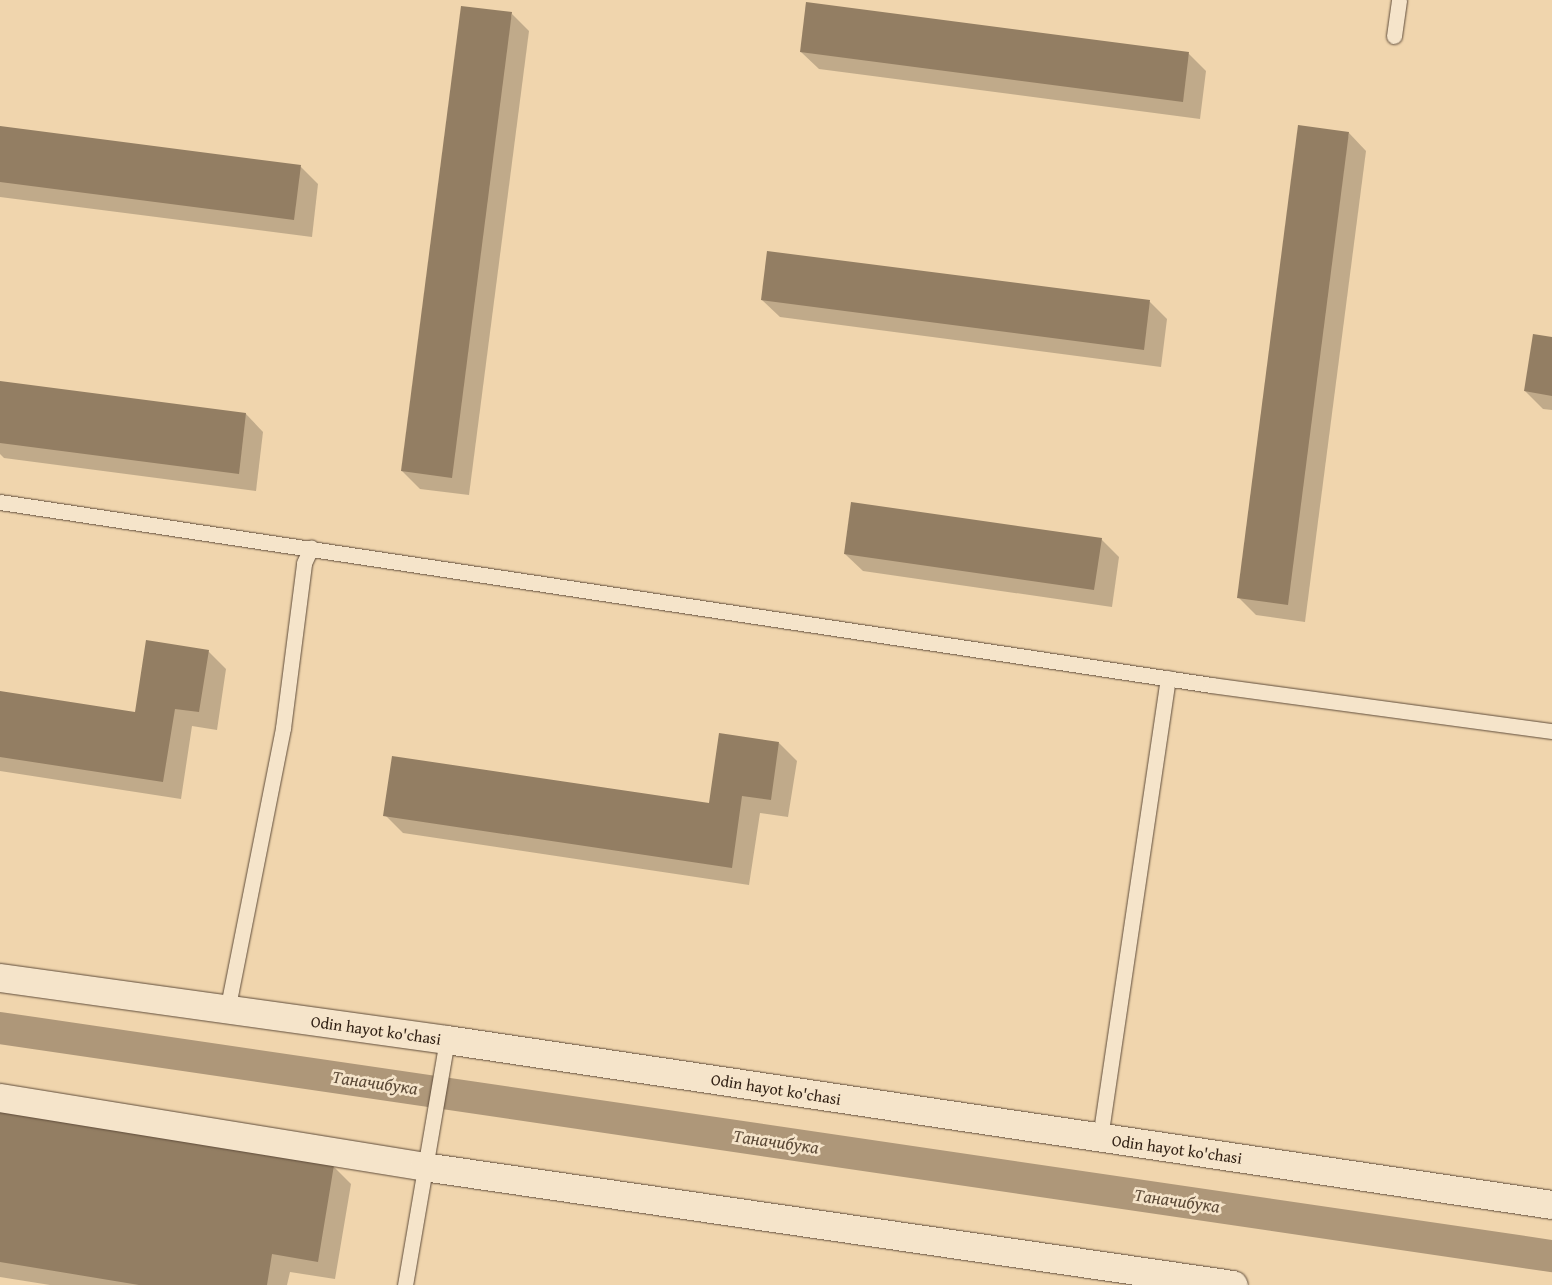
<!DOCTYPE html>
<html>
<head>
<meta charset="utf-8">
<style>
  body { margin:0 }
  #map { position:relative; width:1552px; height:1285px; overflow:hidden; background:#f0d5ad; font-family:"Gentium Book Plus",serif }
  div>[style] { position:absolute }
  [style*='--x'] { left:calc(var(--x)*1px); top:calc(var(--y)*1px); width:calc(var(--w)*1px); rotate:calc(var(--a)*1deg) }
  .shadow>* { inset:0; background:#0003 }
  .canal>* { height:32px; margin:-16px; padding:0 16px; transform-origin:16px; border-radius:16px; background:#ae9779 }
  .building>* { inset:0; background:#937e63 }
  .roads { filter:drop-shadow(0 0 1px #5f4c3a) drop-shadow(0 0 1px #5f4c3a) }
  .service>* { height:15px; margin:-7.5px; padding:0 7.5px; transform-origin:7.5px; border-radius:7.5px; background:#f5e4ca }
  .minor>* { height:28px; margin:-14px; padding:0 14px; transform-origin:14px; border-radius:14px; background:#f5e4ca }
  span { translate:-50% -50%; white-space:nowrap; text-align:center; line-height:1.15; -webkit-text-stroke:5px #f5e4ca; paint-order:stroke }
  .street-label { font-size:16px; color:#2f1f13 }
  .water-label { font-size:18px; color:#5b4937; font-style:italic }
</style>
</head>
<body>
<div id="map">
  <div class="shadow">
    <i style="clip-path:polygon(512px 14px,529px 31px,469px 495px,420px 489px,402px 471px)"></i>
    <i style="clip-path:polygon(801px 52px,1189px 54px,1206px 71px,1200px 119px,819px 69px)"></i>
    <i style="clip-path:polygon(0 127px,301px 167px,318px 184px,312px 237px,0 197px)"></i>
    <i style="clip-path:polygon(1349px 133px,1366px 151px,1305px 622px,1256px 615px,1238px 597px)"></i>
    <i style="clip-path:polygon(762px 300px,1150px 302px,1167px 319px,1161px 367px,780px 317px)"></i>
    <i style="clip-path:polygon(1552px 338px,1552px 410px,1543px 409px,1525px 391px)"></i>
    <i style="clip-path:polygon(0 382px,246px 414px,263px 432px,256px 491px,4px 458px,0 454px)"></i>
    <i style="clip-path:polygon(1101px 539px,1119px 557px,1112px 607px,863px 571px,845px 554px)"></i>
    <i style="clip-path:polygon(208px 651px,226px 669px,217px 730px,192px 726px,181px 799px,0 771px,0 692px,136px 713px)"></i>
    <i style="clip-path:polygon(779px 743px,797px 761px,788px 817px,760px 813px,749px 885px,403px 833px,385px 815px,710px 804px)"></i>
    <i style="clip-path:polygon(0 1112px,333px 1166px,351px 1184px,335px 1279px,290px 1272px,287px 1285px,50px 1285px,0 1277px)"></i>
  </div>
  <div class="canal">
    <i style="--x:0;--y:1028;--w:1569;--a:8.36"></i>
  </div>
  <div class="building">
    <i style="clip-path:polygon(806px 2px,1189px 52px,1183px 102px,800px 52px)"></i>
    <i style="clip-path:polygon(461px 6px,512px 12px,452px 478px,401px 471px)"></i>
    <i style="clip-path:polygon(1298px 125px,1349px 132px,1288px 605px,1237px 598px)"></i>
    <i style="clip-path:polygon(0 126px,301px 165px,294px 220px,0 182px)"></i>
    <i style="clip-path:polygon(767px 251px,1150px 300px,1144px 350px,761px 300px)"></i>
    <i style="clip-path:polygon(1533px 334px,1552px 337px,1552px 396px,1524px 391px)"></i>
    <i style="clip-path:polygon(0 381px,246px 413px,239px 474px,0 443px)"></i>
    <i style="clip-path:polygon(851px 502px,1102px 538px,1094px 590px,844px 554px)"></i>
    <i style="clip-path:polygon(146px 640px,209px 650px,199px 712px,175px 709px,163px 782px,0 757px,0 691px,135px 712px)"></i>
    <i style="clip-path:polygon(719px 733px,779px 742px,771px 800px,742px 796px,732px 868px,383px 816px,392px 756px,709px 803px)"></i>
    <i style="clip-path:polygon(0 1111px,334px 1165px,318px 1262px,272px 1254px,267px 1285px,139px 1285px,0 1262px)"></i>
  </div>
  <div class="roads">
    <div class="service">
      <i style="--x:1394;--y:36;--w:36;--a:-82"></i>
      <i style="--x:0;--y:502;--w:1225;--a:8.59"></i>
      <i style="--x:1211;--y:685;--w:344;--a:7.7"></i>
      <i style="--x:227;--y:1011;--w:288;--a:-78.8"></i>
      <i style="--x:283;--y:728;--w:166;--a:-82.7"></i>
      <i style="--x:304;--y:563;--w:17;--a:-65"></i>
      <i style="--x:1100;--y:1138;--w:465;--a:-81.6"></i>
      <i style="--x:405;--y:1285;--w:249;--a:-80.3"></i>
    </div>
    <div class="minor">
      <i style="--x:0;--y:978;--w:451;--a:7.9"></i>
      <i style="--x:447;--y:1040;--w:1117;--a:8.49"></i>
      <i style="--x:0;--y:1098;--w:430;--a:9.2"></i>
      <i style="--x:424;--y:1167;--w:818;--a:8.3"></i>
    </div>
  </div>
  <div class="street-label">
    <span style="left:376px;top:1030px;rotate:8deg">Odin hayot ko'chasi</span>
    <span style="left:776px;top:1089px;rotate:9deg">Odin hayot ko'chasi</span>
    <span style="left:1177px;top:1149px;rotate:8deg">Odin hayot ko'chasi</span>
  </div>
  <div class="water-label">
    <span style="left:375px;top:1083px;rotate:8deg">Таначибука</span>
    <span style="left:776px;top:1142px;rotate:8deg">Таначибука</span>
    <span style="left:1177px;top:1201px;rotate:8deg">Таначибука</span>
  </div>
</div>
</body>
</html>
